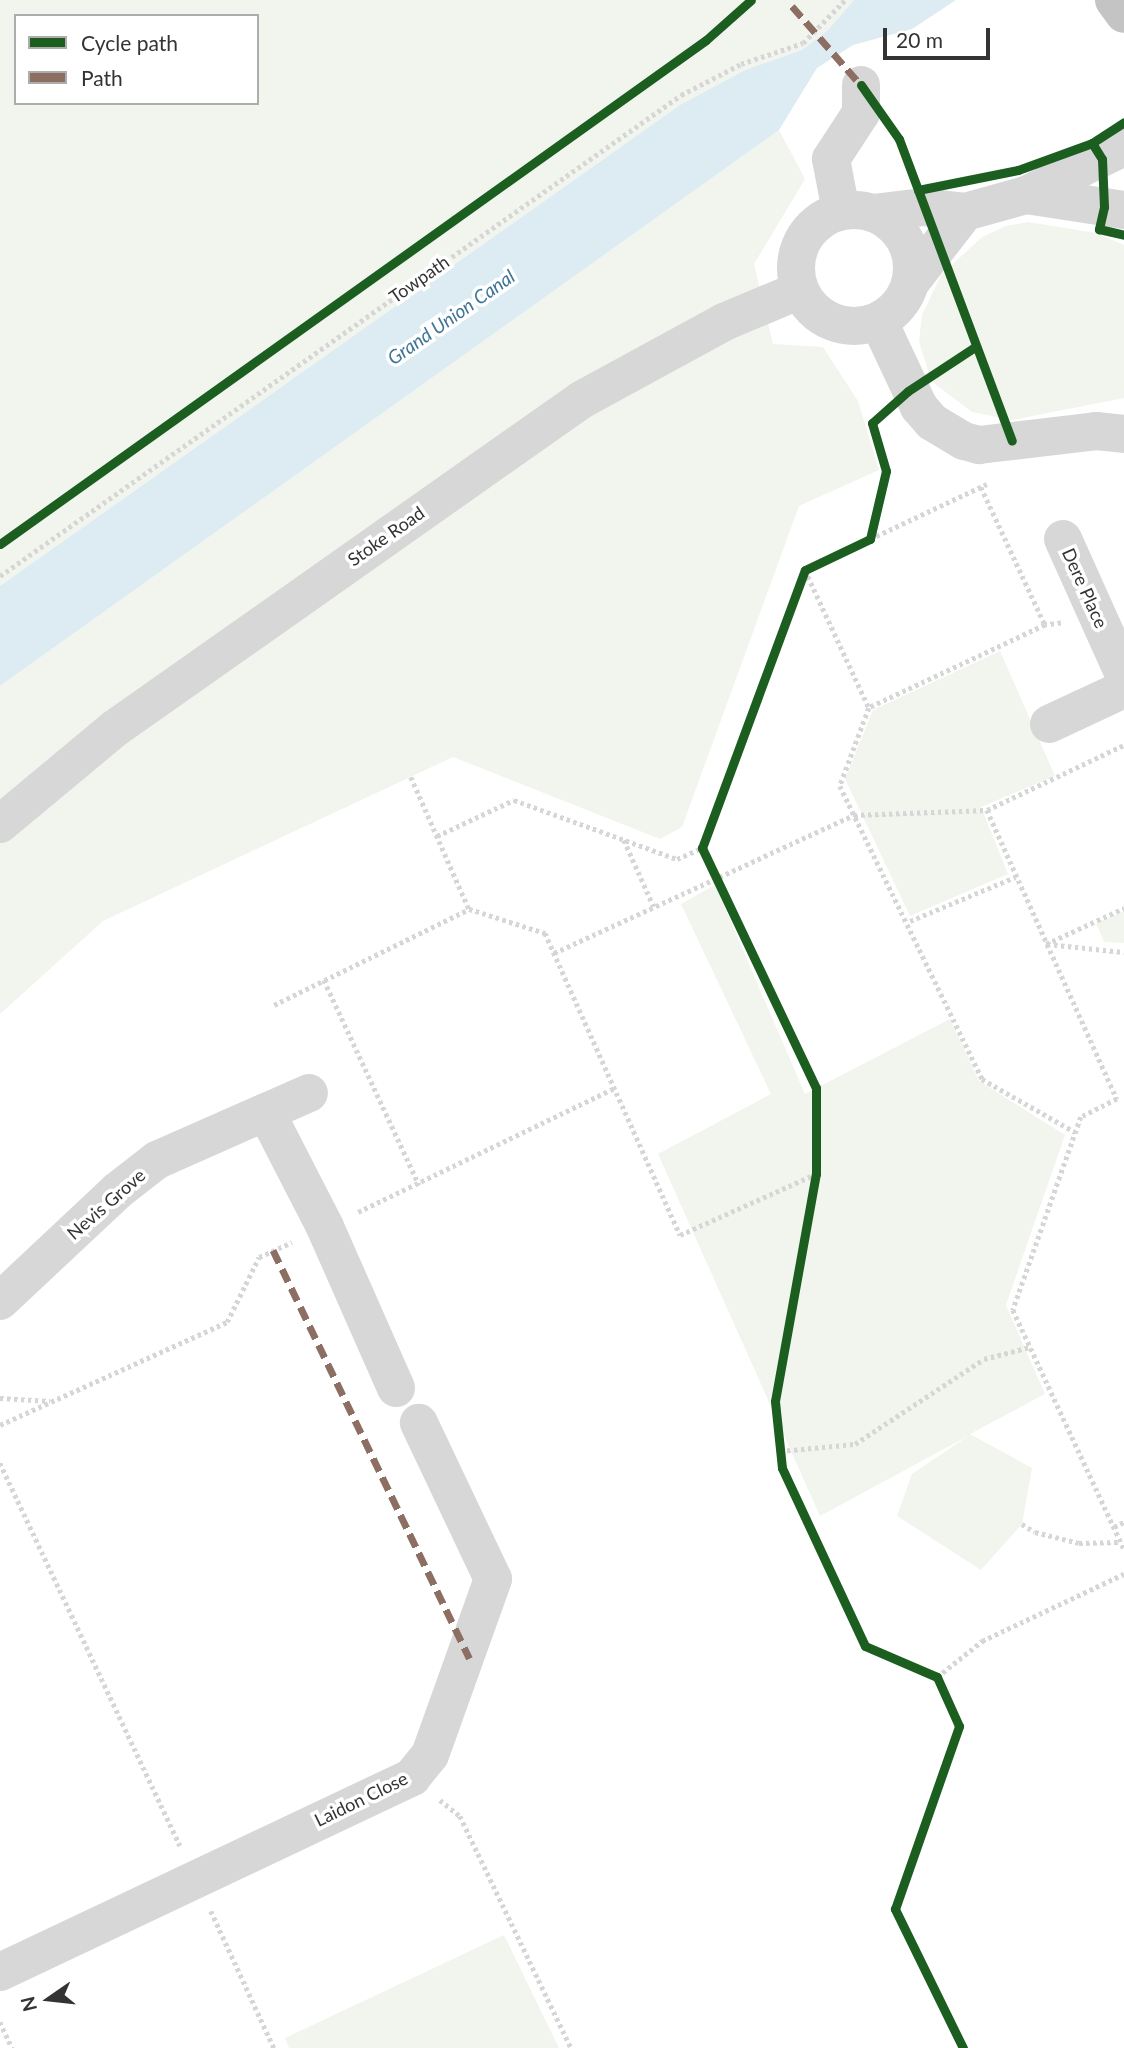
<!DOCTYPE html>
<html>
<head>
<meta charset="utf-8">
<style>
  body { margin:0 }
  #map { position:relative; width:1124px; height:2048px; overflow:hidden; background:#fff; font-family:Lato,sans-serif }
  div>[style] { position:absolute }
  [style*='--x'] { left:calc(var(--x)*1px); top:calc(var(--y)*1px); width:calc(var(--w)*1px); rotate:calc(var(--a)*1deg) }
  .green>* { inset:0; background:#f1f5ed }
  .water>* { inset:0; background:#ddebf3 }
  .path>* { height:4.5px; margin-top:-2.25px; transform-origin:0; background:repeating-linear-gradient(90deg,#d6d6d6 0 3.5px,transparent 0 7px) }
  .minor>* { height:38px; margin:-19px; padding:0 19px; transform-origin:19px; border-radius:19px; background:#d7d7d7 }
  .minor>.ring { margin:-19px; padding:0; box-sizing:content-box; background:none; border:38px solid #d7d7d7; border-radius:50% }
  .highway>* { height:38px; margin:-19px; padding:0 19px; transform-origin:19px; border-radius:19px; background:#c4c4c4 }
  .quiet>* { height:7px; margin-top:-3.5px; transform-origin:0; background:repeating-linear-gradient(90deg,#8d6e63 0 14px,transparent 0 21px) }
  .cycleway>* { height:9px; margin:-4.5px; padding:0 4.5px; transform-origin:4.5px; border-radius:4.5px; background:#1b5e20 }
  span { translate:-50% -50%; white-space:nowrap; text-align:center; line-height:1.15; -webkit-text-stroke:7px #fff; paint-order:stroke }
  .street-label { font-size:18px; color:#333 }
  .water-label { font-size:19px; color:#3f7597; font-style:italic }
  .legend { position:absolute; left:14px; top:14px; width:245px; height:91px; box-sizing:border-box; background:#fff; border:2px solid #adadad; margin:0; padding:9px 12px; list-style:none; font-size:21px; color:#333 }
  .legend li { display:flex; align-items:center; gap:14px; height:35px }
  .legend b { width:35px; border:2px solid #adadad }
  .north { position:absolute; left:14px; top:1964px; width:70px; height:70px; -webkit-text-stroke:5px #fff; paint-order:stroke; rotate:256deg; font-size:19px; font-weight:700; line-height:28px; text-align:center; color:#333 }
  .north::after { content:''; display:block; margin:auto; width:24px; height:32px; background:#333; clip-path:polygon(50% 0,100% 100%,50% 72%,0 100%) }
  .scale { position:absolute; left:883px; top:28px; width:107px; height:32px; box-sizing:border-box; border:4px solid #333; border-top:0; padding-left:9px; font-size:21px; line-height:24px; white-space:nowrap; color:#333; -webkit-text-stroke:5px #fff; paint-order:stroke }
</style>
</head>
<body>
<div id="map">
  <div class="green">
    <i style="clip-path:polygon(evenodd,0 0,854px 0,828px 30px,802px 50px,745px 70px,680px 105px,0 586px,0 0,16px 16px,257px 16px,257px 103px,16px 103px,16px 16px)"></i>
    <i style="clip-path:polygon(779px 130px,805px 179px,754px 264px,773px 344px,823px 347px,858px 401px,879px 470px,799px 506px,682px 827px,660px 839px,453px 757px,103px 921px,0 1014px,0 686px)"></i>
    <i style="clip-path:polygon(1028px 222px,1096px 233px,1124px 245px,1124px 398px,1012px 420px,972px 412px,931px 381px,919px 341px,922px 315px,941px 275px,982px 237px,1006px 226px)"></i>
    <i style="clip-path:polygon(1000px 651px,1055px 776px,981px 807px,1008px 874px,910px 916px,845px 779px,873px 710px)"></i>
    <i style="clip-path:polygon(715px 885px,805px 1094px,950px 1019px,979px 1081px,1065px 1135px,1006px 1305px,1045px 1394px,970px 1434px,1032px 1468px,1022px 1524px,981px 1570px,897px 1516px,912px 1474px,968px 1436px,820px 1516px,658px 1154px,771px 1094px,681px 904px)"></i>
    <i style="clip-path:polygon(1124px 911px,1124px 943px,1104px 942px,1096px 923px)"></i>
    <i style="clip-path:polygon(504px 1935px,559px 2048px,289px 2048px,285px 2038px)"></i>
  </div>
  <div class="water">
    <i style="clip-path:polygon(854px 0,956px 0,912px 29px,853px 45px,817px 68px,779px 130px,0 686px,0 586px,680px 105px,745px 70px,802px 50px,828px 30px)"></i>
  </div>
  <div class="path">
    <i style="--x:981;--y:487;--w:152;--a:65.1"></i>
    <i style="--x:870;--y:539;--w:129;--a:-25.2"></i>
    <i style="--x:805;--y:570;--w:152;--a:65.1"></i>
    <i style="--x:0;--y:576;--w:834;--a:-35.23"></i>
    <i style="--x:681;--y:95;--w:68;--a:-27.3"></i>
    <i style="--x:741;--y:64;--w:65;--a:-18.7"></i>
    <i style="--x:803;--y:43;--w:60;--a:-45.7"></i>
    <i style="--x:1061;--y:623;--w:16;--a:173"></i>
    <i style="--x:1045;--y:625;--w:195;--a:154.8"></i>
    <i style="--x:869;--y:708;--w:83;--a:110.4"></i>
    <i style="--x:840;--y:786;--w:326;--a:64.1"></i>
    <i style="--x:982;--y:1079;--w:107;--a:29.7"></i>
    <i style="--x:411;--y:777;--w:144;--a:66.3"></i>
    <i style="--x:987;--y:810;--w:317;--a:65.8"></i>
    <i style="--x:1117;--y:1099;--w:40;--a:153.4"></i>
    <i style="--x:1081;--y:1117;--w:205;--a:109.4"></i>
    <i style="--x:1013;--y:1310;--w:264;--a:65.1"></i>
    <i style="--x:437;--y:836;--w:85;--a:-25.1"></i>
    <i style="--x:514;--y:800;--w:173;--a:19.9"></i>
    <i style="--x:677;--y:859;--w:27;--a:-24"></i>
    <i style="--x:624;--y:840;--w:73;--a:65.9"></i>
    <i style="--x:910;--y:921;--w:114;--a:-22.7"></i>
    <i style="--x:1046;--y:944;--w:86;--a:-24.8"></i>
    <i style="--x:1047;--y:944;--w:77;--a:5.9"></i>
    <i style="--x:554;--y:953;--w:330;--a:-24.7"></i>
    <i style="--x:854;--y:815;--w:133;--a:-2.2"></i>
    <i style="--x:987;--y:810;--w:152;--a:-25.4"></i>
    <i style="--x:324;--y:980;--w:226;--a:65.1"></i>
    <i style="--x:274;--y:1005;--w:217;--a:-26.2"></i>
    <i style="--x:469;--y:909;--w:80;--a:17.5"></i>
    <i style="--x:545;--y:933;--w:331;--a:65.9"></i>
    <i style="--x:680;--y:1235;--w:149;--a:-24.2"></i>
    <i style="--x:358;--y:1212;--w:285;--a:-25.8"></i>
    <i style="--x:0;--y:1398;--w:50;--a:3.4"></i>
    <i style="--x:0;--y:1425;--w:249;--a:-24.4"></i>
    <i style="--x:227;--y:1322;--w:72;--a:-63.8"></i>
    <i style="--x:259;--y:1257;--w:36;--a:-24"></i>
    <i style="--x:780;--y:1451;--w:75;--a:-5.3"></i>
    <i style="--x:855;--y:1444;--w:154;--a:-33.4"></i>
    <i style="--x:984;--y:1359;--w:48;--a:-14.6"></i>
    <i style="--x:0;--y:1463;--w:423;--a:64.8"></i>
    <i style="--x:1022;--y:1524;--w:15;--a:32"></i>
    <i style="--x:1035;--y:1532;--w:45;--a:14"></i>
    <i style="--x:1079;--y:1543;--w:41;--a:-1.4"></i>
    <i style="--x:1114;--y:1527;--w:11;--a:-27"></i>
    <i style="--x:937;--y:1677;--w:58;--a:-38.7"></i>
    <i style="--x:982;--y:1641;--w:157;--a:-25.3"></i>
    <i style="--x:440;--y:1800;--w:26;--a:39"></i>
    <i style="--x:460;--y:1816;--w:257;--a:64.4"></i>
    <i style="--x:211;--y:1911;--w:151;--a:65.3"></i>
    <i style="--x:0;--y:2022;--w:29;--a:65"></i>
  </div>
  <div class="minor">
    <i style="--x:1026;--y:195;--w:99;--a:8.7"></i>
    <i class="ring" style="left:796px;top:210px;width:78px;height:78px"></i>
    <i style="--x:841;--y:211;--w:53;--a:-100.9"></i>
    <i style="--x:831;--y:159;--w:55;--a:-56.9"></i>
    <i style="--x:861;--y:113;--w:28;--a:-90"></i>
    <i style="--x:873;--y:213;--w:50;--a:-6.8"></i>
    <i style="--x:923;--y:207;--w:42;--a:6.8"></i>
    <i style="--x:965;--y:212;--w:63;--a:-15.6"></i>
    <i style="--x:1026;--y:195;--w:109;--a:-26.1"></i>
    <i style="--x:910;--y:283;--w:90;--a:-52.2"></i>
    <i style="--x:879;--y:322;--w:94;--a:64.8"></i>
    <i style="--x:919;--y:407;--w:20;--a:49"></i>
    <i style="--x:932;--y:422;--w:37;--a:31"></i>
    <i style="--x:964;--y:441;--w:16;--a:15"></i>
    <i style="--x:979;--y:445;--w:118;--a:-6.8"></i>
    <i style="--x:1096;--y:431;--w:28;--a:6"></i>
    <i style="--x:1063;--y:539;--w:149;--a:65.8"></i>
    <i style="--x:1049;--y:724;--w:83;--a:-25"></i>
    <i style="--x:0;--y:824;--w:148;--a:-39.8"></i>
    <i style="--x:114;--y:729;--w:571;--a:-35.16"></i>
    <i style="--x:581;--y:400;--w:163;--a:-28.6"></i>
    <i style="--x:724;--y:322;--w:82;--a:-22.8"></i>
    <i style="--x:266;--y:1112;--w:129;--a:62.8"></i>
    <i style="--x:325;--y:1227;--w:176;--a:66.2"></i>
    <i style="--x:0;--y:1301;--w:161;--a:-43.2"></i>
    <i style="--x:117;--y:1191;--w:51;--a:-37.8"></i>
    <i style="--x:157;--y:1160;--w:166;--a:-23.8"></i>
    <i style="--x:0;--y:1972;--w:456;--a:-25.3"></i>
    <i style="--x:412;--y:1777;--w:28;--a:-51"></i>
    <i style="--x:430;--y:1755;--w:187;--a:-70.3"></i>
    <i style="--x:493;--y:1579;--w:173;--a:-115.4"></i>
  </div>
  <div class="highway">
    <i style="--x:1114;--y:0;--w:17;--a:54"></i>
  </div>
  <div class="quiet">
    <i style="--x:792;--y:6;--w:105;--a:48.9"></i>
    <i style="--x:273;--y:1250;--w:453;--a:64.3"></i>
  </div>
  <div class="cycleway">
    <i style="--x:861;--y:85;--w:66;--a:54.9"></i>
    <i style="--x:899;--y:139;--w:322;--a:69.5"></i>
    <i style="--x:1092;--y:143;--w:19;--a:58"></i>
    <i style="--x:1102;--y:159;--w:48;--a:87.6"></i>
    <i style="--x:1104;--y:207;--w:23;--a:103"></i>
    <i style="--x:1099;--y:229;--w:26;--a:13"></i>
    <i style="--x:918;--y:190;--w:102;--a:-11.3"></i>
    <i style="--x:1018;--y:170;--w:79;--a:-20"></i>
    <i style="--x:1092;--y:143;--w:38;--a:-33"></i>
    <i style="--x:0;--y:544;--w:867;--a:-35.52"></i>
    <i style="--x:706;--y:40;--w:60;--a:-41.6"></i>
    <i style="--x:963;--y:2048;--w:155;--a:-116.1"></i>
    <i style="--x:895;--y:1909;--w:194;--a:-70.7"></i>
    <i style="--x:959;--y:1726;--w:54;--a:-114.2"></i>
    <i style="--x:937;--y:1677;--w:78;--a:-156.7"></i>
    <i style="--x:865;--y:1646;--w:196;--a:-115"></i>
    <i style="--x:782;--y:1468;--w:67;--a:-96"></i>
    <i style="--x:775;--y:1401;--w:231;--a:-79.8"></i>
    <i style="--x:816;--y:1174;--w:86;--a:-90"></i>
    <i style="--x:816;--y:1088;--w:266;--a:-115.4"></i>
    <i style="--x:702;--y:848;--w:296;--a:-69.7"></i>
    <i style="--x:805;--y:570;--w:72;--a:-25.5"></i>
    <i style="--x:870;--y:539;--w:70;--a:-76.8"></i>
    <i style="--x:886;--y:471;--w:50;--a:-106.3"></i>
    <i style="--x:872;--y:423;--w:48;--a:-41.6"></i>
    <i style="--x:908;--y:391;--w:80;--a:-33.3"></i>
  </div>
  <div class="street-label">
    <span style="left:419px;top:279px;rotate:-35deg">Towpath</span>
    <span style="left:386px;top:536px;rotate:-35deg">Stoke Road</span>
    <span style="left:1085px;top:588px;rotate:66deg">Dere Place</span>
    <span style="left:106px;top:1204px;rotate:-41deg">Nevis Grove</span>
    <span style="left:361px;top:1799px;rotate:-26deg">Laidon Close</span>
  </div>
  <div class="water-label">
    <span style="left:451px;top:317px;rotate:-35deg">Grand Union Canal</span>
  </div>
  <ul class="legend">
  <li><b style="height:9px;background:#1b5e20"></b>Cycle path</li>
  <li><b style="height:9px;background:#8d6e63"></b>Path</li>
  </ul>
  <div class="north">N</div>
  <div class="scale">20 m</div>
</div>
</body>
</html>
